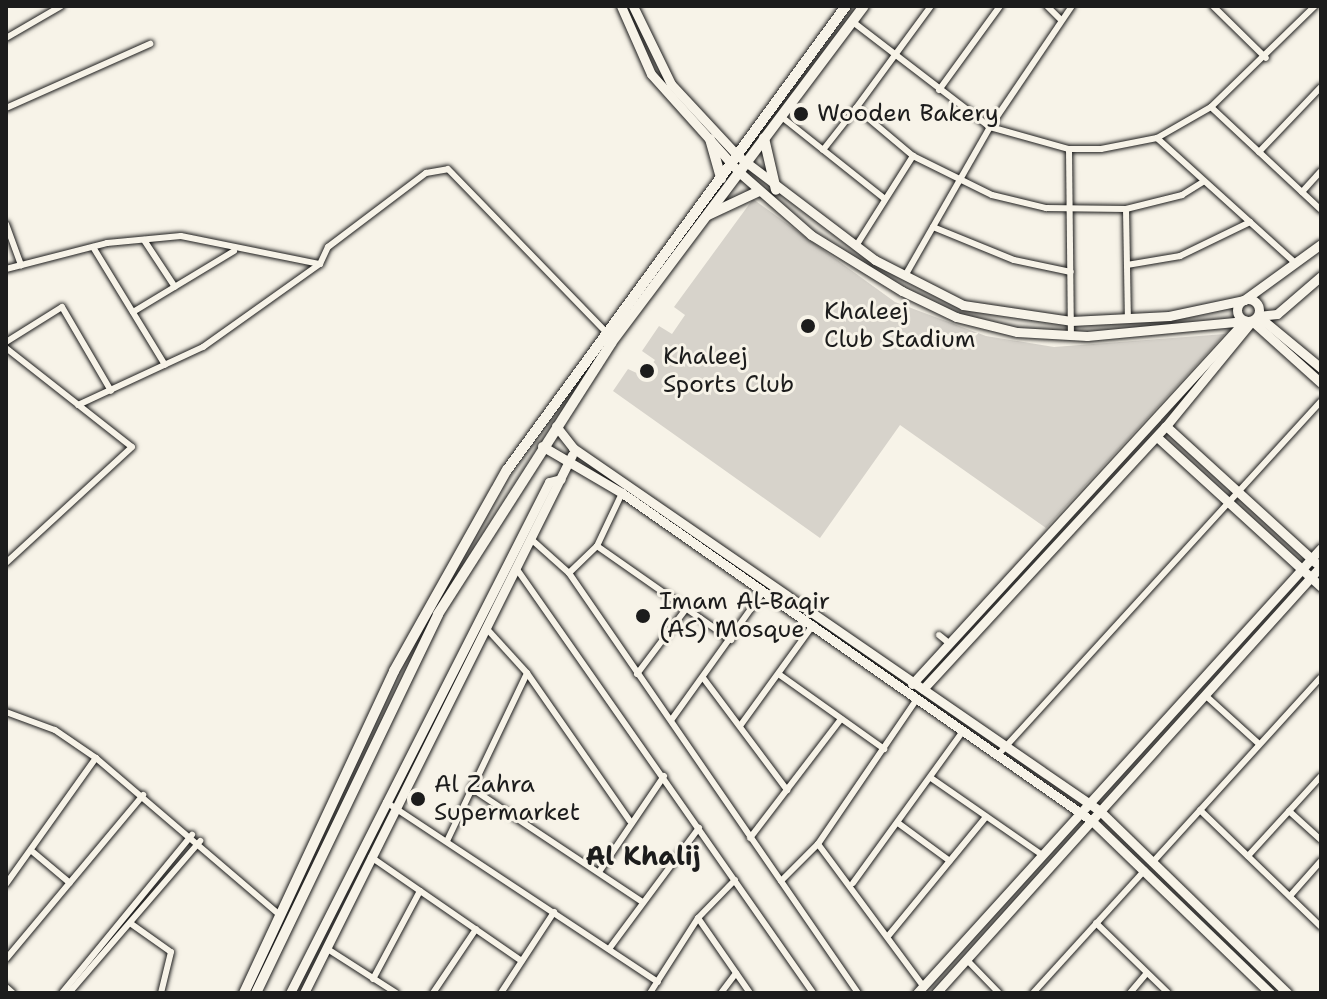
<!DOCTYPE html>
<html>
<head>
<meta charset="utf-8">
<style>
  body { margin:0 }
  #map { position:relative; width:1327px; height:999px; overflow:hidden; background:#f7f3e8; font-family:"Shantell Sans",sans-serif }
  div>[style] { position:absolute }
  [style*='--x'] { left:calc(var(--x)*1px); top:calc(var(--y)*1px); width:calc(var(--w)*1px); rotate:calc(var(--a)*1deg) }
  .green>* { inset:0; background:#d7d3cb }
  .roads { filter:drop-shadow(0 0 2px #1c1c1c) drop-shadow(0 0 2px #1c1c1c) }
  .street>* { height:6px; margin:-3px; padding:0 3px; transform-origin:3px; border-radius:3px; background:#f7f3e8 }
  .secondary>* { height:9px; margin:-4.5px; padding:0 4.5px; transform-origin:4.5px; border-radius:4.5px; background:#f7f3e8 }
  .secondary>.ring { margin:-4.5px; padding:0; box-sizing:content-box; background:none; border:9px solid #f7f3e8; border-radius:50% }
  .primary>* { height:10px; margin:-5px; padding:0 5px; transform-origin:5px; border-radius:5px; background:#f7f3e8 }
  .dots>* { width:22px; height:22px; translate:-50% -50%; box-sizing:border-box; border:4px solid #f7f3e8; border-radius:50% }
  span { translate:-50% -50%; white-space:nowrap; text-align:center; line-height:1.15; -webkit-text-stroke:6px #f7f3e8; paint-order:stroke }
  .poi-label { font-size:24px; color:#1c1c1c }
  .left { translate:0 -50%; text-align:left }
  .neighbourhood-label { font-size:26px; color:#1c1c1c; font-weight:700 }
  .frame { position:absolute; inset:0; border:8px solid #1c1c1c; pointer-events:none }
</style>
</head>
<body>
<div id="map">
  <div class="green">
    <i style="clip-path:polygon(753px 199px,895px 302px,986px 336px,1054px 347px,1225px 334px,1046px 528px,900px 425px,820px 538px,613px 391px,628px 369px,643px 376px,655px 360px,642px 351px,659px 326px,672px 334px,685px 315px,674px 307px)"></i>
  </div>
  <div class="roads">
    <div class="street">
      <i style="--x:931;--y:6;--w:127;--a:126.3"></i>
      <i style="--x:856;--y:108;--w:75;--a:40.1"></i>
      <i style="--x:913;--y:156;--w:88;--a:26.3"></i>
      <i style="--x:992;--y:195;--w:56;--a:13.5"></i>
      <i style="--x:1046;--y:208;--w:80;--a:0.7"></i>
      <i style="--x:1126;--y:209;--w:58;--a:-14"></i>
      <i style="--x:1182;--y:195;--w:26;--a:-32"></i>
      <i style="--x:1047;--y:6;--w:18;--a:45"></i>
      <i style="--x:1213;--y:6;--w:74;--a:44.5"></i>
      <i style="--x:853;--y:22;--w:173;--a:37.5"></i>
      <i style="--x:990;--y:127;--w:82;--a:15.6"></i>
      <i style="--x:1069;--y:149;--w:32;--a:0"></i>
      <i style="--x:1101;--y:149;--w:57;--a:-11.1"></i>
      <i style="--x:1157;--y:138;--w:62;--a:-29.9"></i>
      <i style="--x:1211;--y:107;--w:145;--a:-44.2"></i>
      <i style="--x:6;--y:38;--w:64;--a:-30.2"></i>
      <i style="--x:939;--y:90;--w:104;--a:-54"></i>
      <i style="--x:1211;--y:107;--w:151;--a:43.1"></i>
      <i style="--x:6;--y:108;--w:158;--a:-24"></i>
      <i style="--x:783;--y:118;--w:130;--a:38.5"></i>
      <i style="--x:1157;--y:138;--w:183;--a:42.1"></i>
      <i style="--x:1069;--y:149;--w:186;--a:89.4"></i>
      <i style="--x:823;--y:150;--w:53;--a:-51.8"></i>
      <i style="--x:1259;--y:152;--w:90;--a:-46.4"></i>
      <i style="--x:1302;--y:192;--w:28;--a:-48"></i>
      <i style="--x:1126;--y:209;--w:111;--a:89"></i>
      <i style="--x:6;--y:224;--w:44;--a:69.9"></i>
      <i style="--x:933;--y:227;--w:87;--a:22.2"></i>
      <i style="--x:1014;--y:260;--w:58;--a:11.9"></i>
      <i style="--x:144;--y:240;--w:56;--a:56.6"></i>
      <i style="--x:856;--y:246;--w:107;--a:-57.7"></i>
      <i style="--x:93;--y:247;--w:138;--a:58.6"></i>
      <i style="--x:1127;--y:265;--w:54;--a:-9.6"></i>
      <i style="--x:1180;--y:256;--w:78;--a:-25.9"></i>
      <i style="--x:6;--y:269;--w:104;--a:-14.4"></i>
      <i style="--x:107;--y:243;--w:74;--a:-5.4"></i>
      <i style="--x:181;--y:236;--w:142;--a:11.4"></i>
      <i style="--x:905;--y:276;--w:172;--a:-60.3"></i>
      <i style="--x:990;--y:127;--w:146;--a:-55.9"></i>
      <i style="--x:133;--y:312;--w:118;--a:-31.1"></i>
      <i style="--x:6;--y:342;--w:66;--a:-32"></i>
      <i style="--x:62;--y:307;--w:97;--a:59.7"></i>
      <i style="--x:6;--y:348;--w:160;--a:38.2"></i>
      <i style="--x:132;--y:447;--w:171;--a:137.4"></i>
      <i style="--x:78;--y:405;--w:138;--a:-24.9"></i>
      <i style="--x:203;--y:347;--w:143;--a:-35.4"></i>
      <i style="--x:320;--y:264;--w:19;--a:-65"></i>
      <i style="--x:328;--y:247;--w:123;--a:-37.1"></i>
      <i style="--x:426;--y:173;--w:22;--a:-10"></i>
      <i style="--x:448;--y:169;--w:230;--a:45.9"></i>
      <i style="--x:531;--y:539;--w:51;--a:41.8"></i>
      <i style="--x:569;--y:573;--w:510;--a:55.47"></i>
      <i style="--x:597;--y:546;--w:164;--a:35"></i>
      <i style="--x:516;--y:568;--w:518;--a:55.05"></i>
      <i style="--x:569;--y:573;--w:39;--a:-44"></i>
      <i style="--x:597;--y:546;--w:59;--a:-64.7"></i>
      <i style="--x:487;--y:629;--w:59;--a:47.7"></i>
      <i style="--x:527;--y:673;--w:180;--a:55.2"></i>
      <i style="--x:939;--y:635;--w:13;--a:39"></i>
      <i style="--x:637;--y:674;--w:81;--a:-53"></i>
      <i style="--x:780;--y:675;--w:128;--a:35.4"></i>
      <i style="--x:704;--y:679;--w:139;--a:53.2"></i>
      <i style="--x:1205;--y:695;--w:73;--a:42.2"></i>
      <i style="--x:6;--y:712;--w:52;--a:20.2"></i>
      <i style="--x:55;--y:730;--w:50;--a:34.3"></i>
      <i style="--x:672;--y:719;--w:156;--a:-54.4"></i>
      <i style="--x:740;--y:726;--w:125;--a:-54.1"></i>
      <i style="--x:998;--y:755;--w:479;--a:-47.6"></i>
      <i style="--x:931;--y:778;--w:135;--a:34.7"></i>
      <i style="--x:471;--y:788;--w:204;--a:33.6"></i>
      <i style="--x:386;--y:802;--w:326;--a:33.5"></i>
      <i style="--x:1200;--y:810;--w:168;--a:44"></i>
      <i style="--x:1289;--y:811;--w:43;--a:42.2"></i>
      <i style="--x:898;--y:823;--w:64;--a:36.2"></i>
      <i style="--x:750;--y:838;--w:150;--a:-52.6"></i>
      <i style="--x:447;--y:841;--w:186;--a:-64.5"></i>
      <i style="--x:818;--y:844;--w:177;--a:53.5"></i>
      <i style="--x:33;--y:852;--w:48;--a:40"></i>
      <i style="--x:1248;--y:856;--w:108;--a:-47.6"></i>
      <i style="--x:371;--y:857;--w:183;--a:34.6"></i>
      <i style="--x:1152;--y:863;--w:251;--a:-47.7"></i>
      <i style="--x:599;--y:872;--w:116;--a:-55.9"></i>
      <i style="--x:781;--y:881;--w:52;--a:-45"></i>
      <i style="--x:818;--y:844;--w:176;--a:-55.7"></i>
      <i style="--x:853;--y:883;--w:188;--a:-54.1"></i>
      <i style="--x:6;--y:884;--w:155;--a:-54.5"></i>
      <i style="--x:96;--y:758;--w:242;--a:40.5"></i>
      <i style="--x:1290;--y:896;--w:47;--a:-48.5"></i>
      <i style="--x:698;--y:918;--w:91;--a:55.3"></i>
      <i style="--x:130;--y:923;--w:50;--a:35.3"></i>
      <i style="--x:171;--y:952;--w:42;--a:103.7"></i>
      <i style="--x:1096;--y:923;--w:100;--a:44.2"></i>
      <i style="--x:889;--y:935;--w:153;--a:-50.6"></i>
      <i style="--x:326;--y:948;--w:83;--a:32.7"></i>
      <i style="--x:609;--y:949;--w:151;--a:-53.4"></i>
      <i style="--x:6;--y:959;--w:214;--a:-50.1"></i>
      <i style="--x:967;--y:960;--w:46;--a:45.9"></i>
      <i style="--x:373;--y:979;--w:100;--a:-61.9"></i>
      <i style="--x:6;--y:987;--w:9;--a:41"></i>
      <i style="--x:62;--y:993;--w:205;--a:-50.6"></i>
      <i style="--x:69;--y:993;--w:201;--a:-49.2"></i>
      <i style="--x:433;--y:993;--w:77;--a:-56.1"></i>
      <i style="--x:501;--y:993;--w:97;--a:-56.8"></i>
      <i style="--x:650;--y:993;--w:89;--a:-57.4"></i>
      <i style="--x:698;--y:918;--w:53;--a:-45.8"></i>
      <i style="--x:721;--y:993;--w:25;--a:-53"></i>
      <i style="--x:1033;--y:993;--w:166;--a:-47.7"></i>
      <i style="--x:1130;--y:993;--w:26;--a:-50"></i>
    </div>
    <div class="secondary">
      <i style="--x:621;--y:6;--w:74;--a:66.2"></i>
      <i style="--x:651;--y:74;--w:132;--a:48.1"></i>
      <i style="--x:739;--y:172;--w:96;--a:41.2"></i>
      <i style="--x:811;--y:235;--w:107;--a:31.6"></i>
      <i style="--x:902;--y:291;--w:60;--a:25.7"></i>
      <i style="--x:956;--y:317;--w:63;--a:13.8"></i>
      <i style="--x:1017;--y:332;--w:70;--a:3.3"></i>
      <i style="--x:1087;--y:336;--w:159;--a:-5.4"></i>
      <i style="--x:633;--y:6;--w:87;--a:64"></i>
      <i style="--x:671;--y:84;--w:98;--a:47.1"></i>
      <i style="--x:738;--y:156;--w:172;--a:37.2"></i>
      <i style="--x:875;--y:260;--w:99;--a:27.1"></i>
      <i style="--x:963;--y:305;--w:109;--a:8.4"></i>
      <i style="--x:1071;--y:321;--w:98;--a:-2.9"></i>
      <i style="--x:1169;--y:316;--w:77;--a:-12"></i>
      <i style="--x:1244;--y:300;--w:95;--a:-36"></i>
      <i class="ring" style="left:1237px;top:299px;width:13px;height:13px"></i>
      <i style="--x:1258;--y:316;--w:82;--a:39.5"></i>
      <i style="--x:1258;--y:316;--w:19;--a:-6"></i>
      <i style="--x:1277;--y:314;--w:58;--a:-40.8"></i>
      <i style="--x:556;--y:426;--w:28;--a:52"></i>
      <i style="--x:573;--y:448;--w:640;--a:34.56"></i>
      <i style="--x:1100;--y:811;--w:261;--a:44.2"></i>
      <i style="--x:1166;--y:426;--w:203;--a:42.4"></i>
      <i style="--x:1157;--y:437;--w:222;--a:42.4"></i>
      <i style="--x:542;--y:446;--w:93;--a:30.4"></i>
      <i style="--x:622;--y:493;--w:573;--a:34.91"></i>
      <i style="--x:1092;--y:821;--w:248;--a:44"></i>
      <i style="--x:912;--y:684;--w:493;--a:-47.5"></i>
      <i style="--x:923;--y:689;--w:358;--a:-47.3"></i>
      <i style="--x:1166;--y:426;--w:136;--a:-50.7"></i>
      <i style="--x:1252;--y:321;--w:93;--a:41.9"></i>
      <i style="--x:290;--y:993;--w:573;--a:-63.12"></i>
      <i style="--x:549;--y:482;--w:12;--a:-14"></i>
      <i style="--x:304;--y:993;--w:601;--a:-63.52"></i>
      <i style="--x:917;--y:993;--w:601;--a:-47.76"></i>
      <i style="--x:936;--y:993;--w:575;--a:-47.96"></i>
    </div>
    <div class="primary">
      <i style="--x:764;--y:138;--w:53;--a:77"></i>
      <i style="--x:710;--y:139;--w:41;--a:74.2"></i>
      <i style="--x:708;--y:215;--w:56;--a:-25.2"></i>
      <i style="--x:244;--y:993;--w:355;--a:-65"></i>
      <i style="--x:394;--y:671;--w:231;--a:-60.7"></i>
      <i style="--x:507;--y:470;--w:575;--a:-53.85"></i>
      <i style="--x:256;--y:993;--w:420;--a:-64.3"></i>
      <i style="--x:438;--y:614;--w:322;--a:-57.4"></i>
      <i style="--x:611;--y:343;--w:421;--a:-53.1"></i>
    </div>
  </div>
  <div class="dots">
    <i style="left:801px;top:114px;background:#1c1c1c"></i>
    <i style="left:808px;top:326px;background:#1c1c1c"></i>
    <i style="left:647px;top:371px;background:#1c1c1c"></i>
    <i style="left:643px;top:616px;background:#1c1c1c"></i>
    <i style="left:418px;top:799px;background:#1c1c1c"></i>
  </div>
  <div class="poi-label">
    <span class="left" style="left:817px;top:114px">Wooden Bakery</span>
    <span class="left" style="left:824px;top:326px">Khaleej<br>Club Stadium</span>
    <span class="left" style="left:663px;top:371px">Khaleej<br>Sports Club</span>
    <span class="left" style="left:659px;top:616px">Imam Al-Baqir<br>(AS) Mosque</span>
    <span class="left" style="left:434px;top:799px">Al Zahra<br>Supermarket</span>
  </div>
  <div class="neighbourhood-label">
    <span style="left:643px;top:856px">Al Khalij</span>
  </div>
  <div class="frame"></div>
</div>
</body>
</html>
